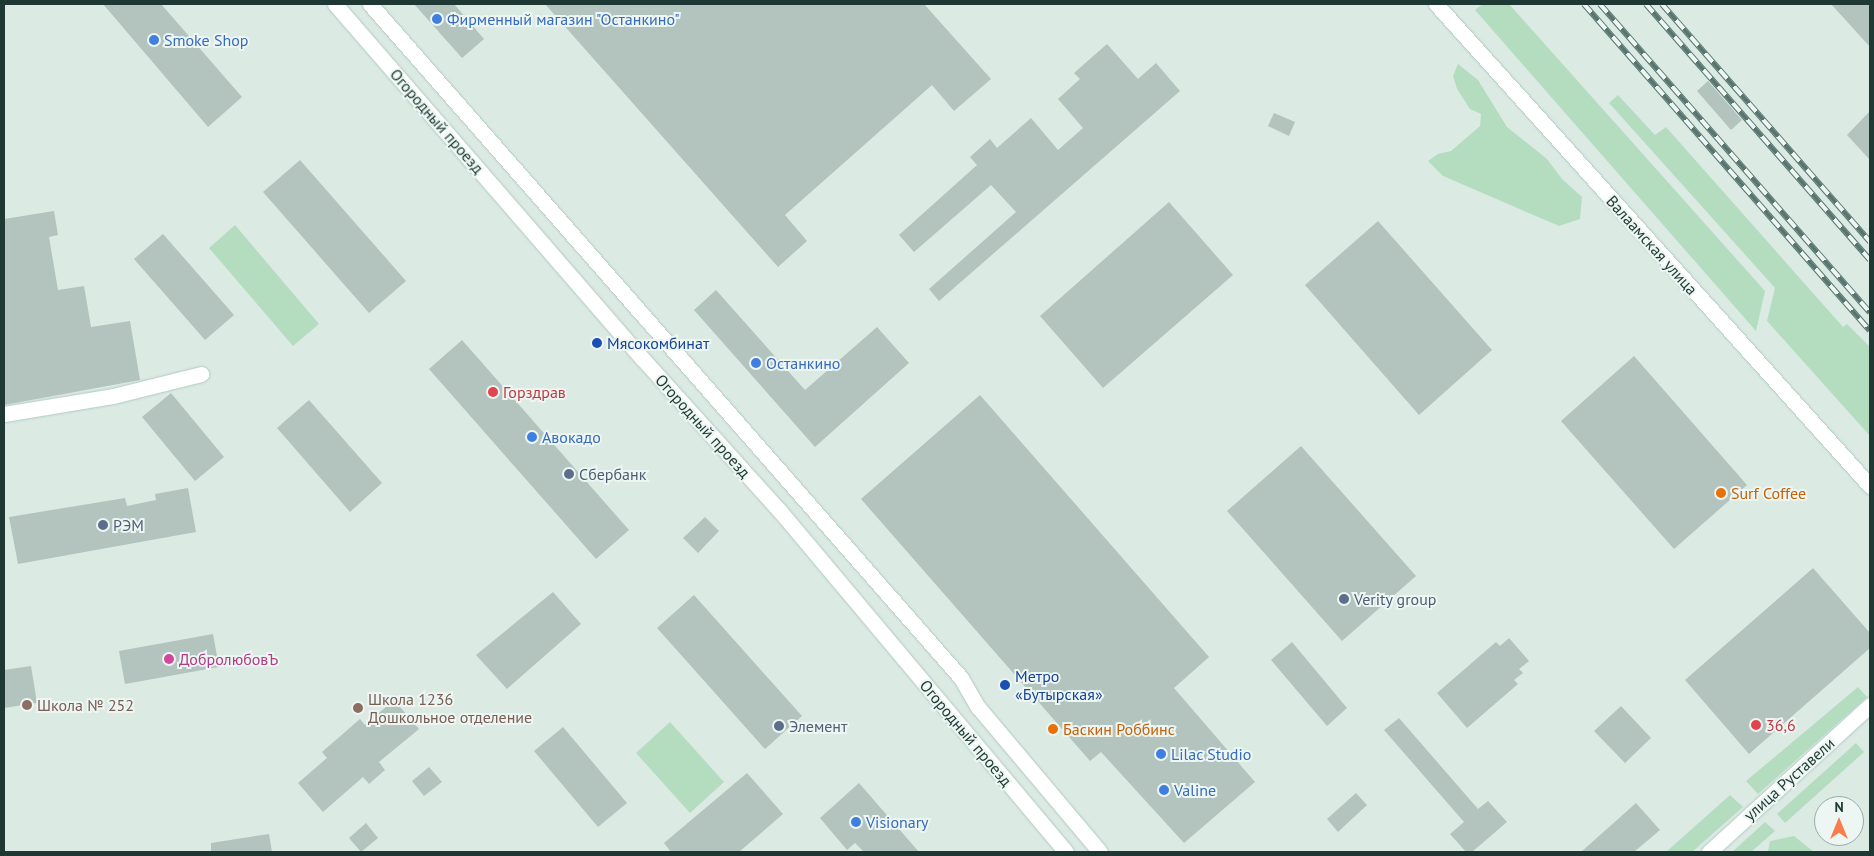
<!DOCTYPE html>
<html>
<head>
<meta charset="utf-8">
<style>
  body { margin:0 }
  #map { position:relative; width:1874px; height:856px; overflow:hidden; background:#dceae4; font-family:"PT Sans",sans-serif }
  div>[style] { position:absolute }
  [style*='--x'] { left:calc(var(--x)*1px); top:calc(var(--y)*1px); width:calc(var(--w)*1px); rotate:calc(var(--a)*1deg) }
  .green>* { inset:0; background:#b4ddc0 }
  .building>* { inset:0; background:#b2c4bd }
  .roads { filter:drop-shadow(0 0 1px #afcac1) drop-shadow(0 0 1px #afcac1) }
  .minor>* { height:15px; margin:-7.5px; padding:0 7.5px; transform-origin:7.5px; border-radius:7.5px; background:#fff }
  .secondary>* { height:15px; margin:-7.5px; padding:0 7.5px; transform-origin:7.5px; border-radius:7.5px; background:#fff }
  .rail>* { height:5.5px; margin-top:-2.75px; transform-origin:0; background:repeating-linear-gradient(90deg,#edf6f2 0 11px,#58766f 0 22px); box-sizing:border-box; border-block:1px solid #58766f }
  .dots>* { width:14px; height:14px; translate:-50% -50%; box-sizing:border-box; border:2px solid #edf6f2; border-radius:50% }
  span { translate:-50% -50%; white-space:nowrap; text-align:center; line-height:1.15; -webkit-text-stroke:4px #edf6f2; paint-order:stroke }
  .shop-label { font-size:16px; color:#366cbe }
  .left { translate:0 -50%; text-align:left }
  .street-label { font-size:16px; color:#1e3933 }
  .transit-label { font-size:16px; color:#164399 }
  .health-label { font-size:16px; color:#be3a42 }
  .service-label { font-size:16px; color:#4e5e75 }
  .food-label { font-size:16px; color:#c56008 }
  .hotel-label { font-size:16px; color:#b23c85 }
  .education-label { font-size:16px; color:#785e54 }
  .frame { position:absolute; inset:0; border:5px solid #1e3933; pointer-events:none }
  .north { position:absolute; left:1814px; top:796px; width:50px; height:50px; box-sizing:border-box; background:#edf6f2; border:1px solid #9aaaa6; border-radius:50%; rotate:0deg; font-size:14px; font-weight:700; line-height:20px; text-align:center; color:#1e3933 }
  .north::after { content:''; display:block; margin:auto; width:18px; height:22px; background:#f97d4b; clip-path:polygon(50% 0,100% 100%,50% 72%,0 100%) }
</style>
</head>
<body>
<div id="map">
  <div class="green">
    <i style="clip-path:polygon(1483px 4px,1509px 4px,1765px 291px,1756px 331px,1475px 10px)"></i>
    <i style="clip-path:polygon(1458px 64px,1478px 80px,1507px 127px,1547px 159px,1562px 179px,1582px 197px,1580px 219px,1559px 226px,1443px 176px,1428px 161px,1438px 154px,1451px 151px,1480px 126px,1481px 114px,1470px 109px,1457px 89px,1453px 76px)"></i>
    <i style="clip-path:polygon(1618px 95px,1655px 135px,1666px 127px,1843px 327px,1847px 324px,1870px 347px,1870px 436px,1767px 321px,1775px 288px,1609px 103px)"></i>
    <i style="clip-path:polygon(235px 225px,319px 324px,293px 346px,209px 248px)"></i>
    <i style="clip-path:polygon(1858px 687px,1867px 697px,1758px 794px,1746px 781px)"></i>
    <i style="clip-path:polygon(670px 722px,724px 782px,690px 813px,636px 753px)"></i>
    <i style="clip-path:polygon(1856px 743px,1864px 752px,1785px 823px,1777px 814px)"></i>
    <i style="clip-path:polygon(1730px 795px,1743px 807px,1692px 852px,1666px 852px)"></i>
    <i style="clip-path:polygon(1765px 822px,1775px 831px,1751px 852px,1732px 852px)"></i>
    <i style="clip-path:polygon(1794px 836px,1814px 852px,1768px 851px,1770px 841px)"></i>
  </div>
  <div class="building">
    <i style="clip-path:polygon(103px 4px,161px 4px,242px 97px,208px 127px)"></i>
    <i style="clip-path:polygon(414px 4px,454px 4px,484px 39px,462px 58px)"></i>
    <i style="clip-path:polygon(545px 4px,924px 4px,991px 79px,954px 111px,932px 85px,785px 215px,807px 241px,778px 267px)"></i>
    <i style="clip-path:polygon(1831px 4px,1870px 4px,1870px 47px)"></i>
    <i style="clip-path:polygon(1107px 44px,1138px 79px,1156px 63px,1180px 91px,939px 301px,929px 289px,1016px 212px,991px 185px,914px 252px,899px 235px,977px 165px,970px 157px,990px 139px,997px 148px,1031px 118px,1058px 150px,1083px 128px,1058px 99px,1080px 79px,1074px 73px)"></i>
    <i style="clip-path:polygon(1708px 81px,1742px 120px,1731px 130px,1697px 91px)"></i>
    <i style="clip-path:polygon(1870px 111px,1870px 160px,1847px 135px)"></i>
    <i style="clip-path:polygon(1274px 113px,1295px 122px,1289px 136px,1268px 126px)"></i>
    <i style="clip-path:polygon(300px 160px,406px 281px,369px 313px,263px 192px)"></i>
    <i style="clip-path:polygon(1169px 202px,1233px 275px,1103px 388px,1040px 316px)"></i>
    <i style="clip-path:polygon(54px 211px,58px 235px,49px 237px,58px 290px,84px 286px,91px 327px,130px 321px,140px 380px,4px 405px,4px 219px)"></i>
    <i style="clip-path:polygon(1378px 221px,1492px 350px,1419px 415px,1305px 285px)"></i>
    <i style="clip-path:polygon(163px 234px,234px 315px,205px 340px,134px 259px)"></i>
    <i style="clip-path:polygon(716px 290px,805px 390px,877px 327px,909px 363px,815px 447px,694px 310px)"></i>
    <i style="clip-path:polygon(462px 340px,629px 530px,596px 559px,429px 369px)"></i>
    <i style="clip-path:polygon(1634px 356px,1747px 485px,1674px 549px,1561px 421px)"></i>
    <i style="clip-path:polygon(171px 393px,224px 457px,195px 481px,142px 417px)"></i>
    <i style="clip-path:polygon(980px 395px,1209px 657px,1174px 688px,1255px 782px,1184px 843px,1101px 752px,1090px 761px,861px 499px)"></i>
    <i style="clip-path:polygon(309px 400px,382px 483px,350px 512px,277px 428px)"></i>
    <i style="clip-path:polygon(1301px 446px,1416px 576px,1342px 641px,1227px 511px)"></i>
    <i style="clip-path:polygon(188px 488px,196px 532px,18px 564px,9px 517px,125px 498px,127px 506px,156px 500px,155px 494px)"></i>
    <i style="clip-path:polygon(705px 517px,719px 531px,698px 553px,683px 538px)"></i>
    <i style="clip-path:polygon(1813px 568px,1870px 633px,1870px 648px,1749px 754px,1685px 680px)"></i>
    <i style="clip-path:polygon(553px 592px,581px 624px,507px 689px,476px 655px)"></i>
    <i style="clip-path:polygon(694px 595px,802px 716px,765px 749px,657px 628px)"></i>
    <i style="clip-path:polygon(213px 634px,219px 667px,125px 684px,119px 651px)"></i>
    <i style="clip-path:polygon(1509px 638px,1529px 661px,1519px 669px,1523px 673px,1514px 680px,1518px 684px,1467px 728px,1437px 693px,1496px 642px,1500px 646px)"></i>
    <i style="clip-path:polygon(1292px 642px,1347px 708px,1327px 726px,1271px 660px)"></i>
    <i style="clip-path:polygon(31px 666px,37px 703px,4px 708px,4px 670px)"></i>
    <i style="clip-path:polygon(394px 700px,419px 729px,379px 762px,385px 770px,369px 784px,363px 777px,323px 812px,298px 783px,327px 758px,322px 752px,360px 719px,365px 725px)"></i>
    <i style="clip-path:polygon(1621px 706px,1651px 738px,1625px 763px,1594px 731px)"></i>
    <i style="clip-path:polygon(1399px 718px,1478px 809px,1488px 801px,1507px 822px,1472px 852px,1466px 852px,1450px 834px,1464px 822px,1384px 730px)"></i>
    <i style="clip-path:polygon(563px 727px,627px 803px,598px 827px,534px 751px)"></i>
    <i style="clip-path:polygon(429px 767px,442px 782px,424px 796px,412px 781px)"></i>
    <i style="clip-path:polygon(747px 773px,783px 814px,739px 852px,671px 852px,664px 843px)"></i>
    <i style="clip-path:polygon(859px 783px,919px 852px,864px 852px,855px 843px,847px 850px,820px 818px)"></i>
    <i style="clip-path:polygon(1356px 793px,1367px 805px,1338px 832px,1327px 819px)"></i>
    <i style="clip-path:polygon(1636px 803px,1660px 830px,1634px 852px,1581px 852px)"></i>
    <i style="clip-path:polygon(366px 823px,378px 838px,361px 852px,349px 838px)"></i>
    <i style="clip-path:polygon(269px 834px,272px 852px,211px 852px,211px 843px)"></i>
  </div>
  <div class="roads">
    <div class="minor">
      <i style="--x:1436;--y:4;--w:649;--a:48"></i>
      <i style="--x:4;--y:414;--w:110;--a:-9.4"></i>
      <i style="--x:113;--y:396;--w:91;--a:-14"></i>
      <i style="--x:1709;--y:852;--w:218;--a:-42.4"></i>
    </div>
    <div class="secondary">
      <i style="--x:335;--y:4;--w:469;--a:49.1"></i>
      <i style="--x:642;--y:358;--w:205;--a:48"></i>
      <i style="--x:779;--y:510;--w:446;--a:50"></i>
      <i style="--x:370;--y:4;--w:896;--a:48.75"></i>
      <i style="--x:961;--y:678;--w:34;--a:60"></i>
      <i style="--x:978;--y:707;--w:189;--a:49.9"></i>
    </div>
  </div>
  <div class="rail">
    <i style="--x:1584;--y:4;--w:434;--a:48.8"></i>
    <i style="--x:1600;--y:4;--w:410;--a:48.8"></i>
    <i style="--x:1646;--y:4;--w:340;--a:48.8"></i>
    <i style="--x:1662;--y:4;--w:316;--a:48.8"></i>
  </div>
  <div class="dots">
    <i style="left:437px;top:19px;background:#3f7fe0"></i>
    <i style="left:154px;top:40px;background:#3f7fe0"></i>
    <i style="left:597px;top:343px;background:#1a4fb4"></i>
    <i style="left:756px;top:363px;background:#3f7fe0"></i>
    <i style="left:493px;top:392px;background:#e0444e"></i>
    <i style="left:532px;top:437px;background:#3f7fe0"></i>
    <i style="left:569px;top:474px;background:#5c6f8a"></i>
    <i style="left:1721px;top:493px;background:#e8710a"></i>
    <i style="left:103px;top:525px;background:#5c6f8a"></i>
    <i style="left:1344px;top:599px;background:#5c6f8a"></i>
    <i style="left:169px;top:659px;background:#d1479c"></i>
    <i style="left:1005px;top:685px;background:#1a4fb4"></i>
    <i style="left:27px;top:705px;background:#8d6e63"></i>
    <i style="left:358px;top:708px;background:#8d6e63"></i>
    <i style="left:1756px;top:725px;background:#e0444e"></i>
    <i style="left:779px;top:726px;background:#5c6f8a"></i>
    <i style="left:1053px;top:729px;background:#e8710a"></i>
    <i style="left:1161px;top:754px;background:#3f7fe0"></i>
    <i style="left:1164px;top:790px;background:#3f7fe0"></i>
    <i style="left:856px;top:822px;background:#3f7fe0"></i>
  </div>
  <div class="shop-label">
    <span class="left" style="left:447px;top:19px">Фирменный магазин "Останкино"</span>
    <span class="left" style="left:164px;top:40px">Smoke Shop</span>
    <span class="left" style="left:766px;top:363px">Останкино</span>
    <span class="left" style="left:542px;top:437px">Авокадо</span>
    <span class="left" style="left:1171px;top:754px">Lilac Studio</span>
    <span class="left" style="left:1174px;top:790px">Valine</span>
    <span class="left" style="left:866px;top:822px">Visionary</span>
  </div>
  <div class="street-label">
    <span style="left:437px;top:121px;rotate:49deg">Огородный проезд</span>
    <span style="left:1652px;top:245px;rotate:48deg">Валаамская улица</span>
    <span style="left:703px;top:426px;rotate:48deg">Огородный проезд</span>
    <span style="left:966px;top:733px;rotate:50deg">Огородный проезд</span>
    <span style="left:1789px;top:779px;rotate:-42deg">улица Руставели</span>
  </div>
  <div class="transit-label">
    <span class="left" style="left:607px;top:343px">Мясокомбинат</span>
    <span class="left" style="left:1015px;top:685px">Метро<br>«Бутырская»</span>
  </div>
  <div class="health-label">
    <span class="left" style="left:503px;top:392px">Горздрав</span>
    <span class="left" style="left:1766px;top:725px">36,6</span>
  </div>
  <div class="service-label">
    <span class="left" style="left:579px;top:474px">Сбербанк</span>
    <span class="left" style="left:113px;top:525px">РЭМ</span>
    <span class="left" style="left:1354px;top:599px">Verity group</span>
    <span class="left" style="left:789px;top:726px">Элемент</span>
  </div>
  <div class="food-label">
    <span class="left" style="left:1731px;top:493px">Surf Coffee</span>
    <span class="left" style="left:1063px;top:729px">Баскин Роббинс</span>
  </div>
  <div class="hotel-label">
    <span class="left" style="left:179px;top:659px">ДобролюбовЪ</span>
  </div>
  <div class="education-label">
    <span class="left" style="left:368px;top:708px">Школа 1236<br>Дошкольное отделение</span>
    <span class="left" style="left:37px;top:705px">Школа № 252</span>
  </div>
  <div class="frame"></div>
  <div class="north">N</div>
</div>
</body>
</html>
